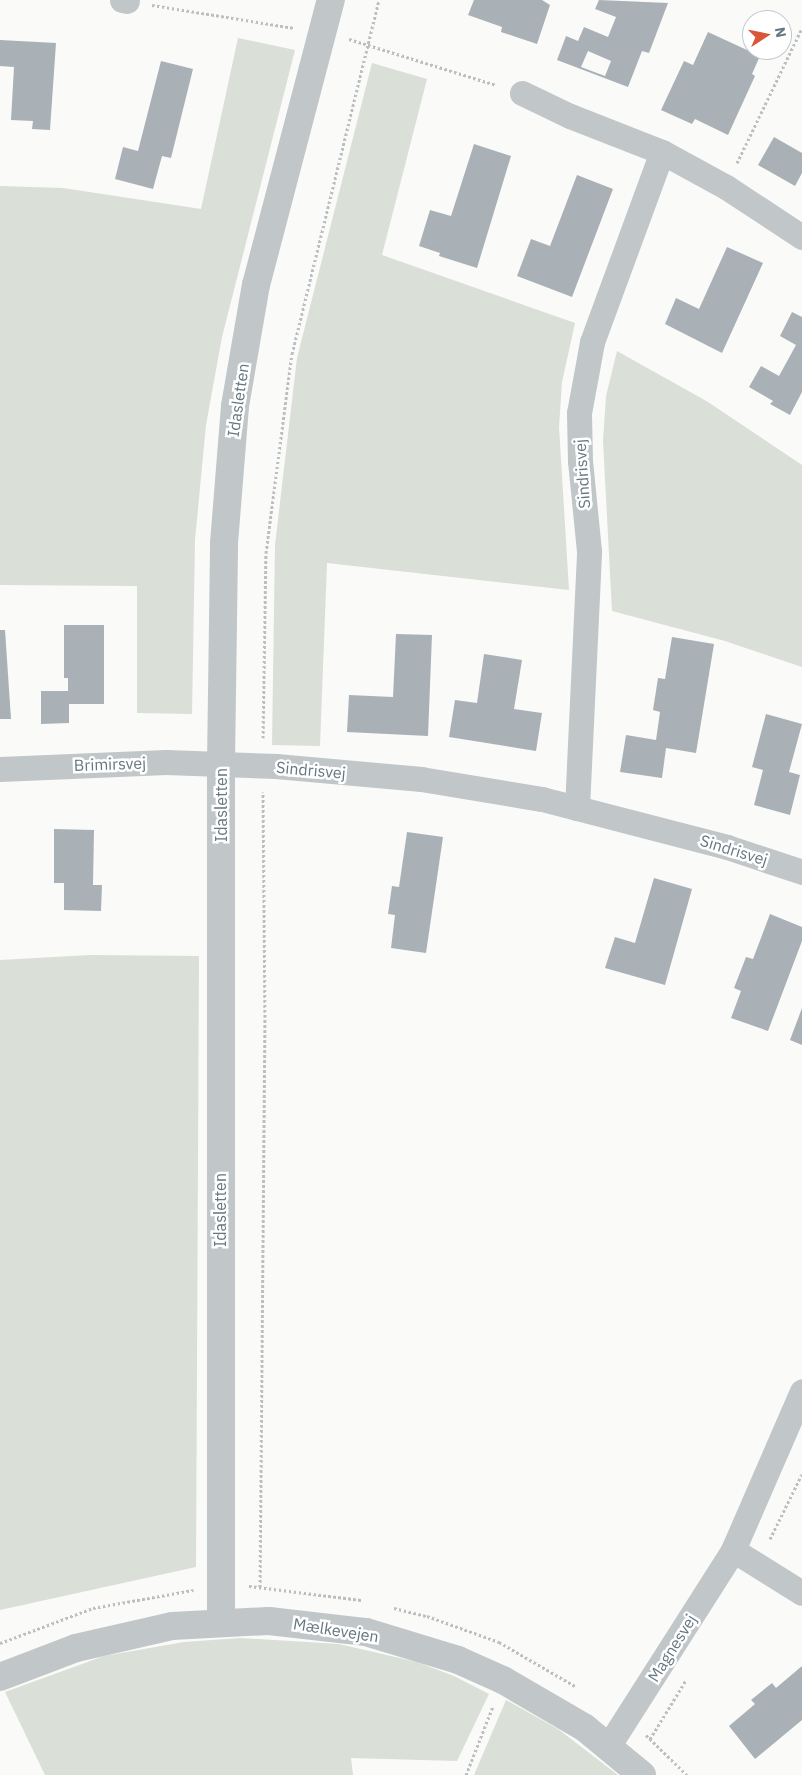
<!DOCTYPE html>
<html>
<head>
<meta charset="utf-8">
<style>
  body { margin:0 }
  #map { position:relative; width:802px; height:1775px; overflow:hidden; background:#fafaf8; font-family:"IBM Plex Sans",sans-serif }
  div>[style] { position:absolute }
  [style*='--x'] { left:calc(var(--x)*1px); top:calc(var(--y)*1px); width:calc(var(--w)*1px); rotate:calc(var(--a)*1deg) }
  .green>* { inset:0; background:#dadfd7 }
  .building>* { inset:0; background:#a9b1b7 }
  .path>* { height:3px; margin-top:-1.5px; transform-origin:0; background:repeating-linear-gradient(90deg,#bcbfc1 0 2.5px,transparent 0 5px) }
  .minor>* { height:25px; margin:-12.5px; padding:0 12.5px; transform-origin:12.5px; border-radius:12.5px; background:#c1c6c9 }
  .tertiary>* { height:28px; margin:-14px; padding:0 14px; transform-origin:14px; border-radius:14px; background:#c1c6c9 }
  span { translate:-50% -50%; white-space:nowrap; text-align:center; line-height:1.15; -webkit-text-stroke:5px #fff; paint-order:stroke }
  .street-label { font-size:16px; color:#667781 }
  .north { position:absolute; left:742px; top:10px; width:50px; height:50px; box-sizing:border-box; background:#fff; border:1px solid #c2c9cd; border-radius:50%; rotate:79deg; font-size:14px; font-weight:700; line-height:20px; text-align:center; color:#667781 }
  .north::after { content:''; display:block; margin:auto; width:18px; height:22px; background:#da5638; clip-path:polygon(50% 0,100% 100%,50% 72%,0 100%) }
</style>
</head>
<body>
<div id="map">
  <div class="green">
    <i style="clip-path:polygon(238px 38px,295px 50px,222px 337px,206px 425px,195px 540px,192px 714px,137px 713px,137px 586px,0 585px,0 186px,63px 188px,201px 209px)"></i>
    <i style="clip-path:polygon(372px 63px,427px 79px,382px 255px,575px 323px,562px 382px,559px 427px,569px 590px,327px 563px,320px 746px,272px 745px,275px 545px,297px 358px)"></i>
    <i style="clip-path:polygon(617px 351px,708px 402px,802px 465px,802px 667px,725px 641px,612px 611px,603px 441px,606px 396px)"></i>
    <i style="clip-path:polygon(90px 955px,199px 956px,196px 1567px,0 1610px,0 960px)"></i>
    <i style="clip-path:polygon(240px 1638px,339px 1644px,417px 1662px,454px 1676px,489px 1694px,457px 1761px,351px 1758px,353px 1775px,45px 1775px,5px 1692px,104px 1656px,184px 1642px)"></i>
    <i style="clip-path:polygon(506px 1700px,558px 1729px,618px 1775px,474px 1775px)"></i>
  </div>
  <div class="building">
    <i style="clip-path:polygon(474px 0,542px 0,550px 5px,537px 44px,501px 32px,502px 27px,468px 15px)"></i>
    <i style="clip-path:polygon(evenodd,599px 0,668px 3px,649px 53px,642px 51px,628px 87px,557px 60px,566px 36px,578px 41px,584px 27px,608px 37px,616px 17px,595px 9px,599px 0,588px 51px,611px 61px,605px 76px,581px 67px,588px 51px)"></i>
    <i style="clip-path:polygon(708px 32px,760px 56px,752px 74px,755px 76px,728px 135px,695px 119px,692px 124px,661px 110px,684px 61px,693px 65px)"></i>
    <i style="clip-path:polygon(0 40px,56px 43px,50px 130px,32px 129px,33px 121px,11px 120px,14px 67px,0 66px)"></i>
    <i style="clip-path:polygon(161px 61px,193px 69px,171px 158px,162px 156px,153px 189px,115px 179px,123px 147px,138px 151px)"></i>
    <i style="clip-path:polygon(774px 137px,802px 153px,802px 173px,795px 186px,758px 165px)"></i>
    <i style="clip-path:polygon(474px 144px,511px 156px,477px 268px,439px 256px,440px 253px,419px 246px,430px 210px,451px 216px)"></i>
    <i style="clip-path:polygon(577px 175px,613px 189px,572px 297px,517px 276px,531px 239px,550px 246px)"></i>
    <i style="clip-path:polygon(727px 247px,763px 263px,722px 353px,665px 324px,676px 298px,699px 309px)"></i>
    <i style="clip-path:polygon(792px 312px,802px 317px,802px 392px,790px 415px,770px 404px,773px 401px,749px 387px,761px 366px,779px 376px,796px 345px,780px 336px)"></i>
    <i style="clip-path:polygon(64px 625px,104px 625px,104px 704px,69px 704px,69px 723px,41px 724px,41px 691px,68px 691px,68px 678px,64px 678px)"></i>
    <i style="clip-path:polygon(0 630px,5px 630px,11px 719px,0 719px)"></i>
    <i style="clip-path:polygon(396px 634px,432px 635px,428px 736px,347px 732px,349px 695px,393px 697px)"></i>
    <i style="clip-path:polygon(672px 637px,714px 644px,696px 753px,666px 748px,662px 778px,620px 772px,626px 735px,656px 740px,660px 712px,653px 710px,658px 678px,665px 679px)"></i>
    <i style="clip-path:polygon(484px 654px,522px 660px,514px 709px,542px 713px,536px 751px,449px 737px,455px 700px,477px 703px)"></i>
    <i style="clip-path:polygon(766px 714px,802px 724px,789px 772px,800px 775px,790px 815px,754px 805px,763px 770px,752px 767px)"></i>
    <i style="clip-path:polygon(54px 829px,94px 830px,93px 885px,102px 885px,101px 911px,64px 910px,64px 883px,54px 883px)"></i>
    <i style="clip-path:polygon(407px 832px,443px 837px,426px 953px,391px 948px,395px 915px,388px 914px,392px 886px,399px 887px)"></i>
    <i style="clip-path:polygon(654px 878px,692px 889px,665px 985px,605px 968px,615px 937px,635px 943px)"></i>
    <i style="clip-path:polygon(770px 914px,802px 927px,802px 941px,768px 1031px,731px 1018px,741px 991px,734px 988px,746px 957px,753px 959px)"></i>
    <i style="clip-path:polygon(802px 1008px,802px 1045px,790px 1040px)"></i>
    <i style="clip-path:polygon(802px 1666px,802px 1720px,755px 1759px,729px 1726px,755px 1704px,751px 1700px,772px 1683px,776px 1688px)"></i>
  </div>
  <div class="path">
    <i style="--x:152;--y:5;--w:144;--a:9.2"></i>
    <i style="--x:349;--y:39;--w:154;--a:17.4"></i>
    <i style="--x:737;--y:163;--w:150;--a:-64.3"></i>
    <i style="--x:263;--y:738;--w:185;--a:-89.1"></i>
    <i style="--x:266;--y:553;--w:201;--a:-82.6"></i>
    <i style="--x:292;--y:354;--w:365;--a:-76.2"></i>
    <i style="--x:770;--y:1539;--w:72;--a:-63.8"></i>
    <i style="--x:249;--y:1586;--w:113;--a:7.1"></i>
    <i style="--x:260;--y:1587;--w:570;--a:-89.5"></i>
    <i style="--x:265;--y:1017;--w:225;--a:-90.5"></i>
    <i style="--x:394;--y:1608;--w:34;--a:14"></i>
    <i style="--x:427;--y:1616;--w:77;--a:19.9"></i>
    <i style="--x:499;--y:1642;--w:88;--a:30.1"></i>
    <i style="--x:0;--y:1643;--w:99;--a:-20.6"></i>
    <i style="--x:93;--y:1608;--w:102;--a:-10.2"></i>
    <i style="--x:646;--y:1735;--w:57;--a:44.3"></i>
    <i style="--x:650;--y:1739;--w:69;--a:-58.6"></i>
    <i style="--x:466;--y:1775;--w:74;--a:-68.6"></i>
  </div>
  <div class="minor">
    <i style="--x:122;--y:0;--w:5;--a:11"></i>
    <i style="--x:522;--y:93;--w:53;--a:25.6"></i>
    <i style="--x:570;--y:116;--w:99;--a:21.4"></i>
    <i style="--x:662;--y:152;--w:73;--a:28.7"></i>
    <i style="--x:726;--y:187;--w:91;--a:33.3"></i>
    <i style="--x:0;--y:769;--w:166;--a:-2.4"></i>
    <i style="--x:166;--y:762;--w:110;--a:2.1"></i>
    <i style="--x:276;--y:766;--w:146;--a:5.1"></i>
    <i style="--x:421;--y:779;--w:123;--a:9.4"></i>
    <i style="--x:542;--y:799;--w:191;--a:14.5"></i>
    <i style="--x:727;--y:847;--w:79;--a:18.4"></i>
    <i style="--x:577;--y:808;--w:257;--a:-87.3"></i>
    <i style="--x:589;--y:551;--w:90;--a:-95.7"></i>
    <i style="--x:580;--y:461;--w:48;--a:-91.2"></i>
    <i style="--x:579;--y:413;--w:72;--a:-79.6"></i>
    <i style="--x:592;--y:342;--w:202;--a:-69.8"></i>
    <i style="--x:733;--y:1550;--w:81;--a:31.9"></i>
    <i style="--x:609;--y:1745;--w:231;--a:-57.5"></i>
    <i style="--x:733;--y:1550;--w:173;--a:-66.5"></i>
  </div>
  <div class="tertiary">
    <i style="--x:221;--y:1621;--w:857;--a:-90"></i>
    <i style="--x:221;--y:764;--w:221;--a:-89.2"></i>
    <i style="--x:224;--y:543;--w:137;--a:-85.4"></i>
    <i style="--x:235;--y:406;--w:123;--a:-80.2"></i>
    <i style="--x:256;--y:285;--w:295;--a:-75.3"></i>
    <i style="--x:0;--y:1677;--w:81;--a:-20.9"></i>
    <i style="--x:76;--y:1648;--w:98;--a:-12.9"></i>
    <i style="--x:172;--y:1626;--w:97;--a:-3"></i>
    <i style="--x:269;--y:1621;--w:98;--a:6.5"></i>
    <i style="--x:366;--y:1632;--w:96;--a:16.9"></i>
    <i style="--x:458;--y:1660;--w:49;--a:24"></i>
    <i style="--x:503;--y:1680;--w:95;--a:30.3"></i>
    <i style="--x:585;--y:1728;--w:74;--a:39.5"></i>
  </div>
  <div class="street-label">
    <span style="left:238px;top:400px;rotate:-82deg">Idasletten</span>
    <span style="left:582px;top:474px;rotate:-94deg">Sindrisvej</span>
    <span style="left:110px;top:764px;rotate:-2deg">Brimirsvej</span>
    <span style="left:311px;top:770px;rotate:5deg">Sindrisvej</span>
    <span style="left:221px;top:805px;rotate:-90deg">Idasletten</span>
    <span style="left:734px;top:850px;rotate:17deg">Sindrisvej</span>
    <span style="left:220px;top:1210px;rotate:-90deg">Idasletten</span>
    <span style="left:336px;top:1630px;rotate:9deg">Mælkevejen</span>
    <span style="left:672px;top:1648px;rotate:-58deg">Magnesvej</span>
  </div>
  <div class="north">N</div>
</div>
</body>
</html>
